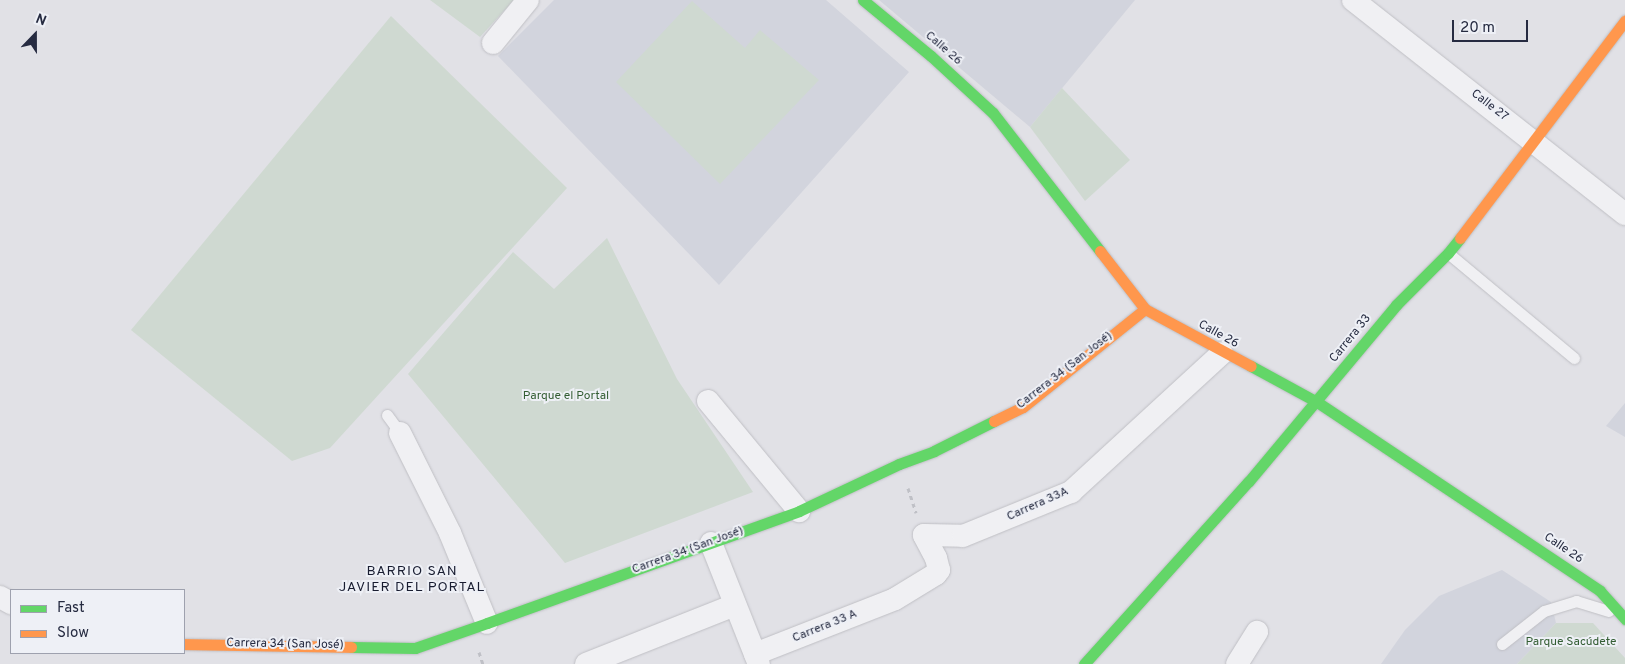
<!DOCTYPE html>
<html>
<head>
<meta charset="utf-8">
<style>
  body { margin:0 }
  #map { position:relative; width:1625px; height:664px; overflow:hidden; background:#e1e1e6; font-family:Overpass,sans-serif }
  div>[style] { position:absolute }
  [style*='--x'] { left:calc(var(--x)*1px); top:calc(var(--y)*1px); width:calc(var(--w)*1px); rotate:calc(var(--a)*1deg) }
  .built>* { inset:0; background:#d2d4dd }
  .green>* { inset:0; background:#cfd9d1 }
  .path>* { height:3px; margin-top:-1.5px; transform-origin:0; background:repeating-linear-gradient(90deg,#bfc0c6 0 4px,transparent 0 8px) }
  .roads { filter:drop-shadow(0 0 1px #bfbfc4) drop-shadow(0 0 1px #bfbfc4) }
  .lane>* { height:11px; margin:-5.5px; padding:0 5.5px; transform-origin:5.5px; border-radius:5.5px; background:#f0f0f3 }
  .street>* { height:22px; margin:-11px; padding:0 11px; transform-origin:11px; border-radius:11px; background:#f0f0f3 }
  .fast>* { height:11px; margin:-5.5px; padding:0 5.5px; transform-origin:5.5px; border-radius:5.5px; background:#63d668 }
  .slow>* { height:11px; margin:-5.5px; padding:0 5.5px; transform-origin:5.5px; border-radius:5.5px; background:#ff974d }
  span { translate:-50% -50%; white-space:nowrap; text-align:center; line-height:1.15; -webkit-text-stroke:4px #eef0f6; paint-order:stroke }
  .street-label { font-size:12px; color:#262b41 }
  .park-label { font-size:12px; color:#335d33 }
  .neighbourhood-label { font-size:14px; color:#191d31; letter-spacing:1px }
  .legend { position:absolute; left:10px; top:589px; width:175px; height:65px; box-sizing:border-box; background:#eef0f6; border:1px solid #9ea1ae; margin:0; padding:6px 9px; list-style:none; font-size:15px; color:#262b41 }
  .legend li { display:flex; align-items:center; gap:10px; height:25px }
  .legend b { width:25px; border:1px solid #9ea1ae }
  .north { position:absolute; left:10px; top:10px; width:50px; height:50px; -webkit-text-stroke:4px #eef0f6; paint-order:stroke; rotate:22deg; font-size:14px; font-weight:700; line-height:20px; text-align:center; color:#262b41 }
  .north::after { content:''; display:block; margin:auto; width:18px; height:22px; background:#262b41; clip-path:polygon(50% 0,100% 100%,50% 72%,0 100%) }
  .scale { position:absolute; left:1452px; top:20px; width:76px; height:22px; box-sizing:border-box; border:2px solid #262b41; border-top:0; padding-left:6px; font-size:15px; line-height:18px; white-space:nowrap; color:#262b41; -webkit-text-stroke:4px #eef0f6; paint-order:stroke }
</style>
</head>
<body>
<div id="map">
  <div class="built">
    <i style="clip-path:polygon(554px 0,826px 0,909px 72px,719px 285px,498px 56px)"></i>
    <i style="clip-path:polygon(879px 0,1135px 0,1030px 127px)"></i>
    <i style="clip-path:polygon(1625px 403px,1625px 437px,1606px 426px)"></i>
    <i style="clip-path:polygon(1502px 570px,1551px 602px,1556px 623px,1517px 664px,1381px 664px,1405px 630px,1439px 596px)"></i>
  </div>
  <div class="green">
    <i style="clip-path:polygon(430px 0,514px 0,480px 37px)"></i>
    <i style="clip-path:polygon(692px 1px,745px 48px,760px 30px,819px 80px,720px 184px,616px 82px)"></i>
    <i style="clip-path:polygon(391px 16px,567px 188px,330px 448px,292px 461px,131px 330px)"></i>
    <i style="clip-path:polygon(1062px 88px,1130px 160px,1085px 201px,1030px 127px)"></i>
    <i style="clip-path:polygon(607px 238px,677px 379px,753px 492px,565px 563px,408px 374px,513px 252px,554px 289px)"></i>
    <i style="clip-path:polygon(1556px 623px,1593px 623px,1625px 658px,1625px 664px,1517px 664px)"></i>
  </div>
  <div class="path">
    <i style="--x:908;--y:488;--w:26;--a:72"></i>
    <i style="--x:479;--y:652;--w:13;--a:72"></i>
  </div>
  <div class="roads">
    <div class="lane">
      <i style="--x:1448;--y:253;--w:164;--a:39.8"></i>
      <i style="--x:387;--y:415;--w:22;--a:54"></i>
      <i style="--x:1502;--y:644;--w:53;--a:-38.2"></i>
      <i style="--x:1544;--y:611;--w:34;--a:-17"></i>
      <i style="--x:1576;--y:601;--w:34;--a:17"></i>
    </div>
    <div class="street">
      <i style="--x:1353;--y:0;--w:346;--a:38.2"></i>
      <i style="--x:493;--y:43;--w:55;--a:-50.9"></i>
      <i style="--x:708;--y:401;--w:143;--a:50.4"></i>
      <i style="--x:400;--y:433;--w:112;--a:63.4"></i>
      <i style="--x:450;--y:533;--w:97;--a:67.7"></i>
      <i style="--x:711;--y:543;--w:130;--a:68.4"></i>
      <i style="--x:0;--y:597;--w:13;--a:29"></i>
      <i style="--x:755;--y:654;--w:150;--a:-21.4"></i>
      <i style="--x:895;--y:599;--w:48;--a:-31.4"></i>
      <i style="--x:936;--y:574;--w:5;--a:-53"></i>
      <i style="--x:939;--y:570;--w:12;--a:-104"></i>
      <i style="--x:936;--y:558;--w:26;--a:-118"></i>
      <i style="--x:924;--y:535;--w:39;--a:1"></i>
      <i style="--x:963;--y:536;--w:117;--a:-22.2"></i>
      <i style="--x:1071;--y:492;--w:205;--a:-42.6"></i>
      <i style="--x:586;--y:664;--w:160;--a:-21.6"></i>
      <i style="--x:1237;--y:664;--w:38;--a:-58"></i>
    </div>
    <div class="fast">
      <i style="--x:863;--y:0;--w:88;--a:39.5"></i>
      <i style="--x:931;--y:56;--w:84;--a:42.6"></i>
      <i style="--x:993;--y:113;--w:175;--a:52.2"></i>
      <i style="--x:1251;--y:366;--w:75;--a:28.6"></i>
      <i style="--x:1317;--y:402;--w:340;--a:33.7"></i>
      <i style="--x:1600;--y:591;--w:38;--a:48"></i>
      <i style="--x:351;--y:647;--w:64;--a:0.9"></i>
      <i style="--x:415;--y:648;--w:76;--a:-19.1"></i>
      <i style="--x:487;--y:623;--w:331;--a:-19.7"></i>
      <i style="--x:799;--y:511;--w:110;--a:-25.2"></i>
      <i style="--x:899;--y:464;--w:37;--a:-20"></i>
      <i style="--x:934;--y:451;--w:67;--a:-26.6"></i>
      <i style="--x:1084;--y:664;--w:246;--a:-48"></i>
      <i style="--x:1249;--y:481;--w:229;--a:-50.1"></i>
      <i style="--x:1396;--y:305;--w:74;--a:-45"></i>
      <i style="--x:1448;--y:253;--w:19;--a:-51"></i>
    </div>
    <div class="slow">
      <i style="--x:1460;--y:238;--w:273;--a:-52.8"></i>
      <i style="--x:1100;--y:251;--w:73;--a:52.2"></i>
      <i style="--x:1145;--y:309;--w:120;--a:28.3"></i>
      <i style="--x:994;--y:421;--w:32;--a:-26"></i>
      <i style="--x:1023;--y:407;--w:156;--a:-38.8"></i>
      <i style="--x:184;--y:644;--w:167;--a:1"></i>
    </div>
  </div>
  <div class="street-label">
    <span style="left:943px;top:49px;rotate:41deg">Calle 26</span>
    <span style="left:1489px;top:106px;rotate:38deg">Calle 27</span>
    <span style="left:1218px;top:335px;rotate:29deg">Calle 26</span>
    <span style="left:1351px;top:339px;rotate:-51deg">Carrera 33</span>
    <span style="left:1065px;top:371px;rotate:-38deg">Carrera 34 (San José)</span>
    <span style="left:1038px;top:505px;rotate:-24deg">Carrera 33A</span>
    <span style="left:1563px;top:549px;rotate:34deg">Calle 26</span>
    <span style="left:688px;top:551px;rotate:-20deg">Carrera 34 (San José)</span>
    <span style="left:825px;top:627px;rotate:-22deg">Carrera 33 A</span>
    <span style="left:285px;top:645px;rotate:1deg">Carrera 34 (San José)</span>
  </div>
  <div class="park-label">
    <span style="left:566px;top:397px">Parque el Portal</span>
    <span style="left:1571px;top:643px">Parque Sacúdete</span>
  </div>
  <div class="neighbourhood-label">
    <span style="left:412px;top:580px">BARRIO SAN<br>JAVIER DEL PORTAL</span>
  </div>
  <ul class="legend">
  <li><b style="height:6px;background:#63d668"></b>Fast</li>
  <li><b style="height:6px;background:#ff974d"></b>Slow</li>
  </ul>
  <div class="north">N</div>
  <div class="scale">20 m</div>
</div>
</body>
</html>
